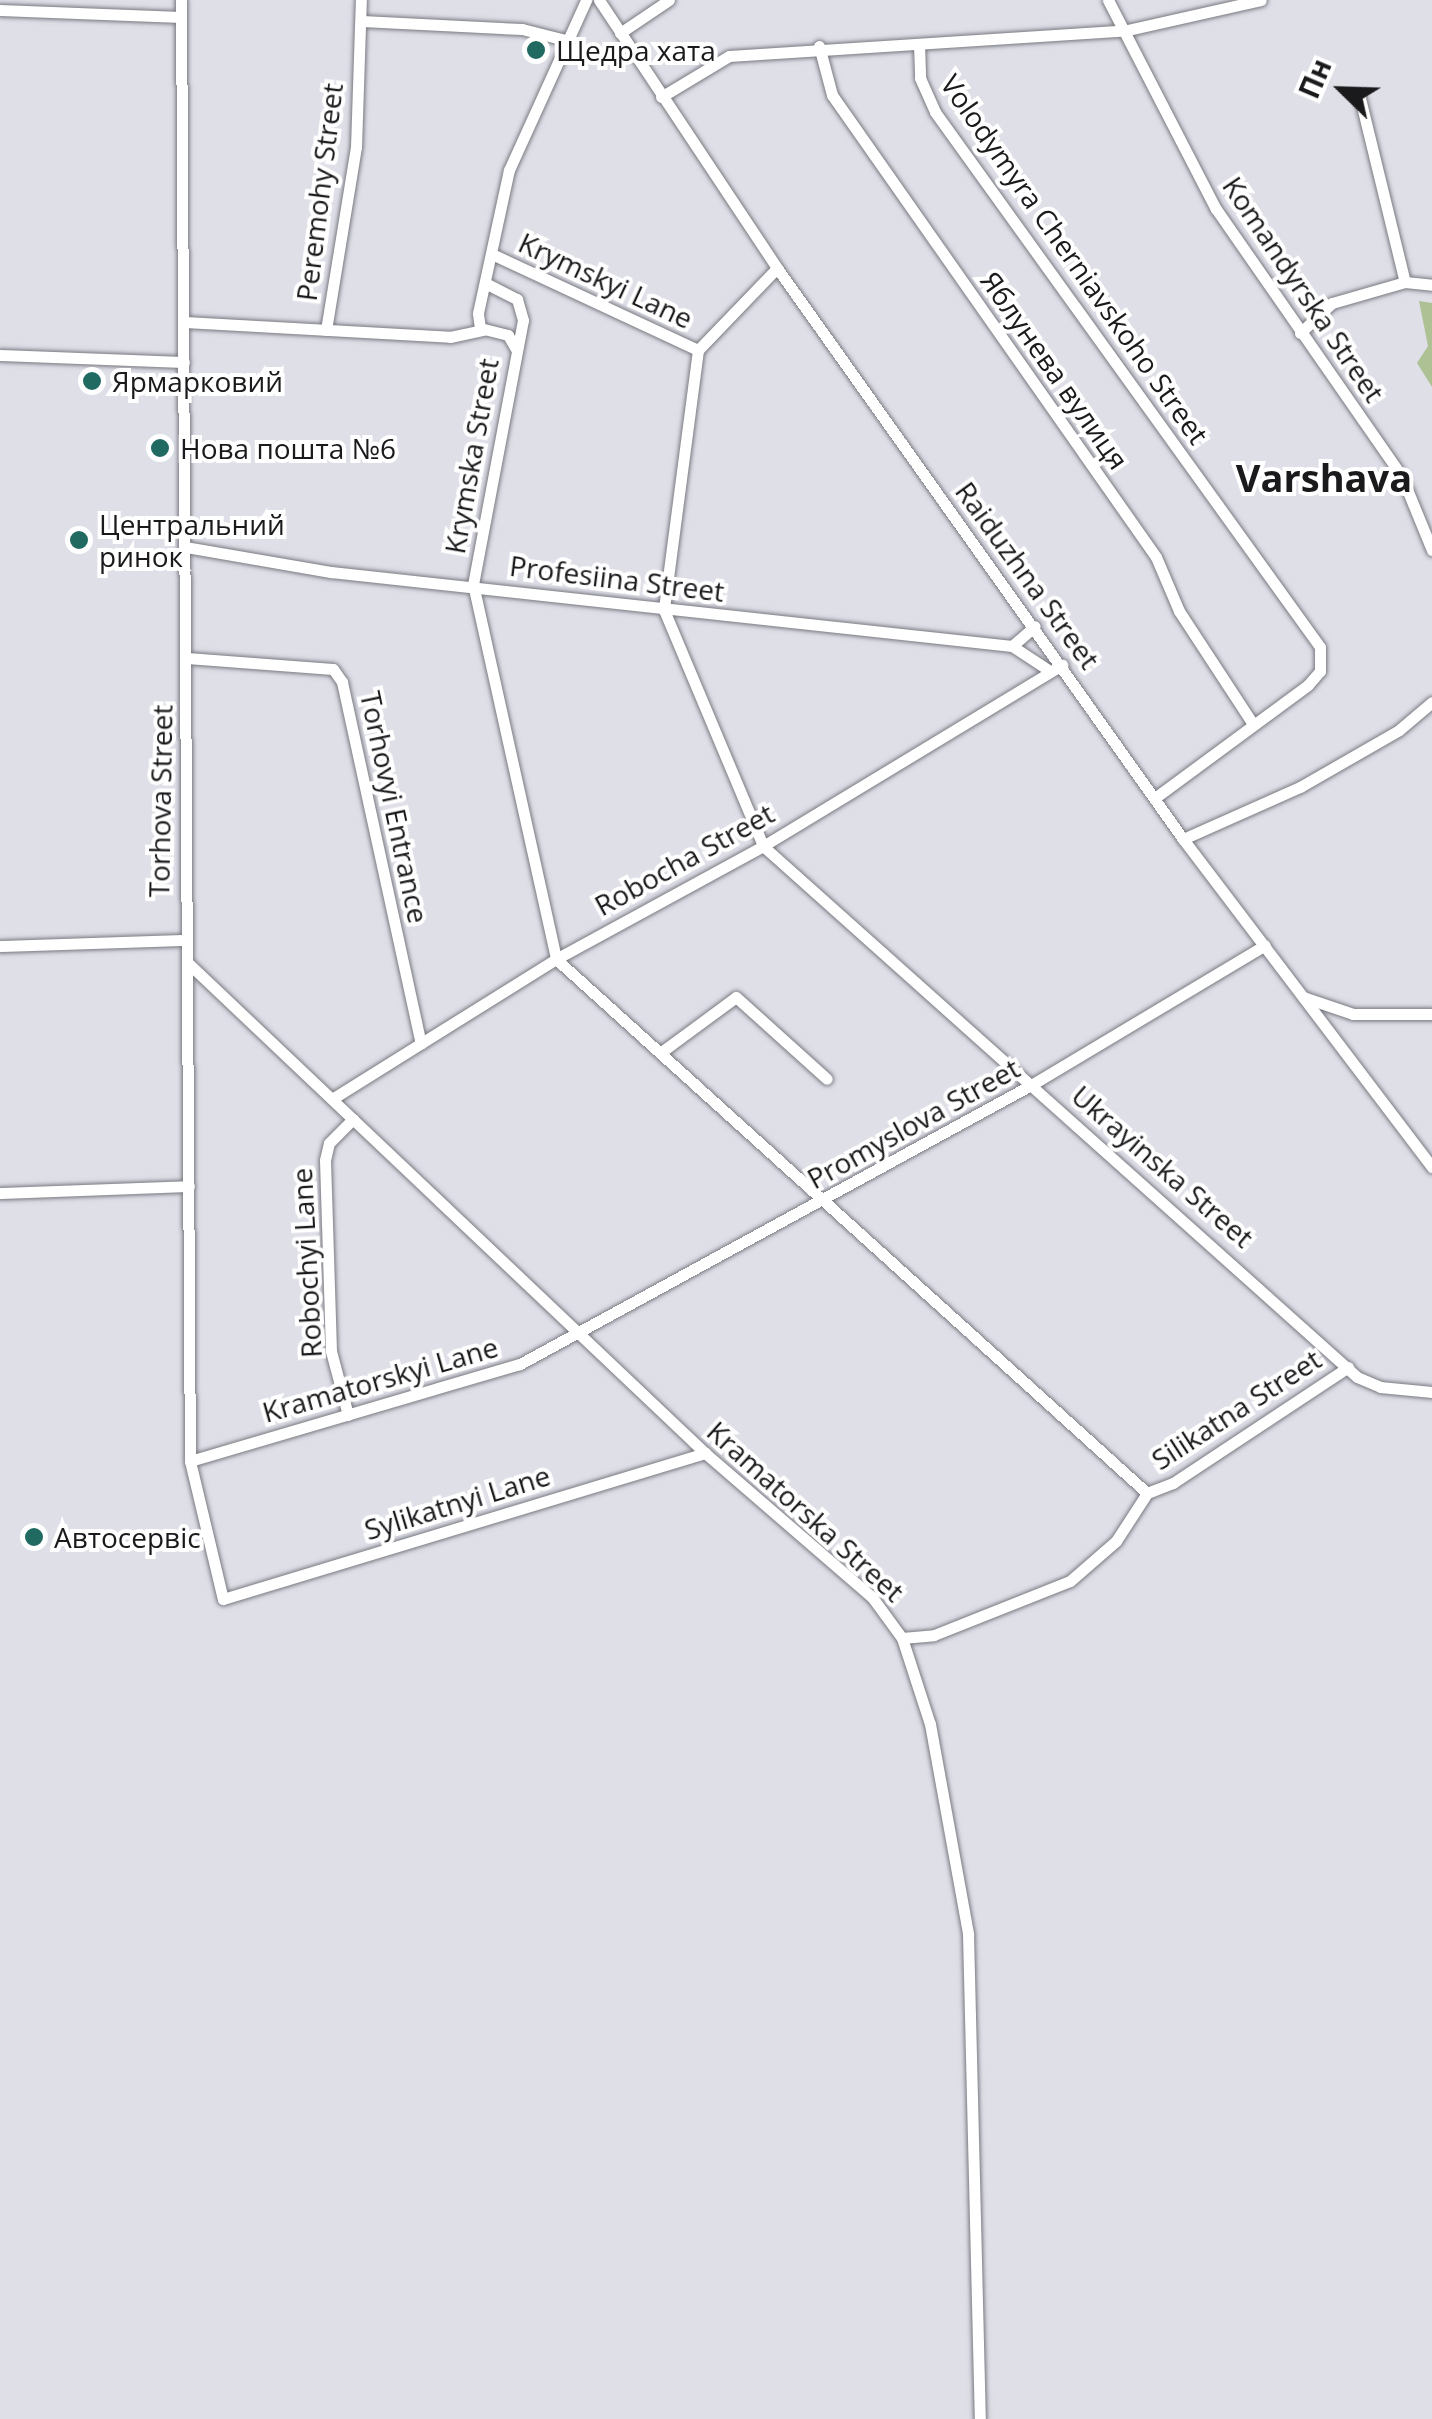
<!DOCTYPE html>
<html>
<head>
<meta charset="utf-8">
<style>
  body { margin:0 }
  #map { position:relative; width:1432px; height:2419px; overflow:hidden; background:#dfdfe8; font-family:"Open Sans",sans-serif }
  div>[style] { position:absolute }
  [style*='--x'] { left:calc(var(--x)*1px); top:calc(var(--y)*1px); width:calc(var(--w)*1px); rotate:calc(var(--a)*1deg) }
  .green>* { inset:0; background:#aec194 }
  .roads { filter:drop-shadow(0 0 2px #797a81) drop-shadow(0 0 2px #797a81) }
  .minor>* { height:11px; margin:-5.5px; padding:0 5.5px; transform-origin:5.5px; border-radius:5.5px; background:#fff }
  .dots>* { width:28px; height:28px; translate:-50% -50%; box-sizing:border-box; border:5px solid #fff; border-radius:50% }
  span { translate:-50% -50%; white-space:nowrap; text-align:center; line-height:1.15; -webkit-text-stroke:8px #fff; paint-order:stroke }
  .poi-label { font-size:28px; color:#1a1a1d }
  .left { translate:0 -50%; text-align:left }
  .street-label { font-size:28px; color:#1a1a1d }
  .district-label { font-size:38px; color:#1a1a1d; font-weight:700 }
  .north { position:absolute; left:1292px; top:40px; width:100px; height:100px; -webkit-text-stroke:8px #fff; paint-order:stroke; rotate:293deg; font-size:28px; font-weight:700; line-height:40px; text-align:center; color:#1a1a1d }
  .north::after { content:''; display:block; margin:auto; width:35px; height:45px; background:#1a1a1d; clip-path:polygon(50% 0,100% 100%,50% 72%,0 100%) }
</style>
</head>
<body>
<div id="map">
  <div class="green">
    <i style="clip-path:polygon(1419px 301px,1432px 303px,1432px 387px,1417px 363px,1428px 346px)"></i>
  </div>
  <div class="roads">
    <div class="minor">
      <i style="--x:181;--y:0;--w:1461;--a:89.65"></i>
      <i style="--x:190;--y:1461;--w:142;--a:76.6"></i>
      <i style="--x:223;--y:1599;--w:504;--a:-16.85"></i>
      <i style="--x:599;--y:0;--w:322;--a:56.4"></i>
      <i style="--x:777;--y:268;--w:701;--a:54.59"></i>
      <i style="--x:1183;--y:839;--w:412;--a:52.8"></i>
      <i style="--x:1108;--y:0;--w:235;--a:62.7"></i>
      <i style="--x:1216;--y:209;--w:326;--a:55.2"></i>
      <i style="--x:1402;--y:477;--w:79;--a:67.7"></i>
      <i style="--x:0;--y:10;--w:181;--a:2.2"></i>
      <i style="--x:362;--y:21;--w:160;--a:2.9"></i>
      <i style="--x:522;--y:29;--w:44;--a:14.3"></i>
      <i style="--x:620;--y:33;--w:59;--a:-34"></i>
      <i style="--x:919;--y:44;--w:34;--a:88"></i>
      <i style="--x:920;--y:78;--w:37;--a:66"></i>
      <i style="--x:935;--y:112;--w:659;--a:54.26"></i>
      <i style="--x:1320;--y:647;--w:24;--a:90"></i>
      <i style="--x:1320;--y:671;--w:18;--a:131"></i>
      <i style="--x:1308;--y:685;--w:190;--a:143.6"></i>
      <i style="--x:819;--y:46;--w:51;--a:75.1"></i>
      <i style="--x:832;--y:95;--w:564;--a:54.96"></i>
      <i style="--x:1156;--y:557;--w:59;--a:66.9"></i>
      <i style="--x:1179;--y:611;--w:135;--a:56.8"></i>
      <i style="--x:661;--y:97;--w:79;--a:-31.1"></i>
      <i style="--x:729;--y:56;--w:400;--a:-3.7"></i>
      <i style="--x:1128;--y:30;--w:136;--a:-12.7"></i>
      <i style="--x:1360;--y:98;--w:189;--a:76.3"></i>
      <i style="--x:494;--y:255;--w:225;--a:25"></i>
      <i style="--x:777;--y:268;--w:114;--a:133.9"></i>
      <i style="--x:698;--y:350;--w:262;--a:97.5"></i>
      <i style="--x:664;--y:610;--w:256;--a:67.2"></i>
      <i style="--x:763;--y:846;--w:797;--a:41.79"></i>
      <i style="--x:1357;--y:1377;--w:25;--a:23"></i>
      <i style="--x:1380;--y:1387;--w:52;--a:5.5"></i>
      <i style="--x:487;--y:284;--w:34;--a:27"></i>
      <i style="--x:517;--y:299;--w:22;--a:74"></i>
      <i style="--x:523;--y:320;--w:269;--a:100.7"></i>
      <i style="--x:473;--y:584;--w:384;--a:77.5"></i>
      <i style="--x:556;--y:959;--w:797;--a:42.1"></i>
      <i style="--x:185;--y:322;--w:265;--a:3.2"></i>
      <i style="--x:450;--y:337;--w:34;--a:-12"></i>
      <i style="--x:326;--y:330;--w:185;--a:-80.7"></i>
      <i style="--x:356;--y:147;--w:147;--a:-88.1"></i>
      <i style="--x:1300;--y:333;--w:44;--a:-43.2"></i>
      <i style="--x:1332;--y:303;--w:76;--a:-16"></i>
      <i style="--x:1405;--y:282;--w:27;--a:6"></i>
      <i style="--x:516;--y:349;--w:16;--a:-120"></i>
      <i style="--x:508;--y:335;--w:29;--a:-166"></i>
      <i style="--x:480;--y:328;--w:15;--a:-98"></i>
      <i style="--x:478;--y:313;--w:146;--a:-77.8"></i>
      <i style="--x:509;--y:170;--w:187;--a:-65.6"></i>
      <i style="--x:0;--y:355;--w:184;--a:2.2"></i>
      <i style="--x:186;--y:547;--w:147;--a:9.8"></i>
      <i style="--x:331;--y:572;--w:685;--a:6.2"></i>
      <i style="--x:1012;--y:646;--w:30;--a:-41"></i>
      <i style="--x:1012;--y:646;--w:45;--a:33.3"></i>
      <i style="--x:187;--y:658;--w:146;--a:4.3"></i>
      <i style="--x:333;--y:669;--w:16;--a:55"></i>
      <i style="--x:342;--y:682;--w:370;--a:77.7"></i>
      <i style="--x:1183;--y:839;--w:128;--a:-24"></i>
      <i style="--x:1300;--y:787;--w:114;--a:-29.9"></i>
      <i style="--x:1399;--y:730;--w:43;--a:-40.3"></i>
      <i style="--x:0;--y:946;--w:184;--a:-1.9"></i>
      <i style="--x:188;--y:963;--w:712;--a:43.46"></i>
      <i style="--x:705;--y:1453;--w:221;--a:40.8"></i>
      <i style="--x:872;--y:1597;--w:51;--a:53.8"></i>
      <i style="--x:902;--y:1638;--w:90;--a:72"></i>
      <i style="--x:930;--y:1724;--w:213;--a:79.7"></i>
      <i style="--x:968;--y:1934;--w:485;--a:88.6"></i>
      <i style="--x:1303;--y:997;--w:53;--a:18.8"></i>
      <i style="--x:1353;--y:1014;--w:79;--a:0"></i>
      <i style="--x:660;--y:1053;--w:94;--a:-36.4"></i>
      <i style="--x:736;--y:997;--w:122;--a:42"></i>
      <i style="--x:332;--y:1099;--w:264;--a:-32"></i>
      <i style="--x:556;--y:959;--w:236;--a:-28.6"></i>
      <i style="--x:763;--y:846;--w:350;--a:-31.2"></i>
      <i style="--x:0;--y:1193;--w:189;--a:-2.1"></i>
      <i style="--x:348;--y:1415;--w:66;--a:-104.9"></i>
      <i style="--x:331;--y:1351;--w:191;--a:-91.8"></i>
      <i style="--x:325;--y:1160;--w:17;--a:-77"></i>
      <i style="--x:329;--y:1143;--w:34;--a:-45"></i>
      <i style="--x:190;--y:1461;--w:344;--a:-16.4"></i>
      <i style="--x:520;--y:1364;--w:584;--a:-28.63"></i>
      <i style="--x:1033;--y:1084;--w:270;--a:-30.9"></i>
      <i style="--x:902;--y:1638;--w:32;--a:-5"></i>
      <i style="--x:934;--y:1635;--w:146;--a:-21.7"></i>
      <i style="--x:1070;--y:1581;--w:61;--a:-41"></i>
      <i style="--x:1116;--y:1541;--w:57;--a:-57.1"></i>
      <i style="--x:1147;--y:1493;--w:28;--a:-21"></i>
      <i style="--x:1173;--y:1483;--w:210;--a:-33.5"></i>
    </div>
  </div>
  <div class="dots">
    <i style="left:536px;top:50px;background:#216a62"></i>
    <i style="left:92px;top:381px;background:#216a62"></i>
    <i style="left:160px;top:448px;background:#216a62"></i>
    <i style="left:79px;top:540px;background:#216a62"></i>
    <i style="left:34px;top:1537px;background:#216a62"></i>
  </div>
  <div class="poi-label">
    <span class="left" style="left:556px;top:50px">Щедра хата</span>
    <span class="left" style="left:112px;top:381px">Ярмарковий</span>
    <span class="left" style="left:180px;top:448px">Нова пошта №6</span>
    <span class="left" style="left:99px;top:540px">Центральний<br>ринок</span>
    <span class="left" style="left:54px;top:1537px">Автосервіс</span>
  </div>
  <div class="street-label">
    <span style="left:319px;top:192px;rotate:-83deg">Peremohy Street</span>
    <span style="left:1075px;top:259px;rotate:55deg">Volodymyra Cherniavskoho Street</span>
    <span style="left:606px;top:280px;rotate:25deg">Krymskyi Lane</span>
    <span style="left:1304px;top:289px;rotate:56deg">Komandyrska Street</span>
    <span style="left:1055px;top:370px;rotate:55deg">Яблунева вулиця</span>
    <span style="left:471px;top:456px;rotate:-80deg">Krymska Street</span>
    <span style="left:1028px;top:575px;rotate:54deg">Raiduzhna Street</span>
    <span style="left:617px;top:578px;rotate:7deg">Profesiina Street</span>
    <span style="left:160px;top:801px;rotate:-89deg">Torhova Street</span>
    <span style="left:395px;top:807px;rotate:78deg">Torhovyi Entrance</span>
    <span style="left:684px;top:859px;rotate:-29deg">Robocha Street</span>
    <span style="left:913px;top:1123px;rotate:-29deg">Promyslova Street</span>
    <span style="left:1163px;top:1166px;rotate:41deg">Ukrayinska Street</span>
    <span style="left:306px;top:1263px;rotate:-93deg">Robochyi Lane</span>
    <span style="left:380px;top:1379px;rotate:-16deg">Kramatorskyi Lane</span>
    <span style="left:1236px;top:1409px;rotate:-33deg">Silikatna Street</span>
    <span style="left:457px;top:1502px;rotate:-17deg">Sylikatnyi Lane</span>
    <span style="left:806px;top:1511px;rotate:42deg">Kramatorska Street</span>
  </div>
  <div class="district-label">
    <span style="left:1324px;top:478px">Varshava</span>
  </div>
  <div class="north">Пн</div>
</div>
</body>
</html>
